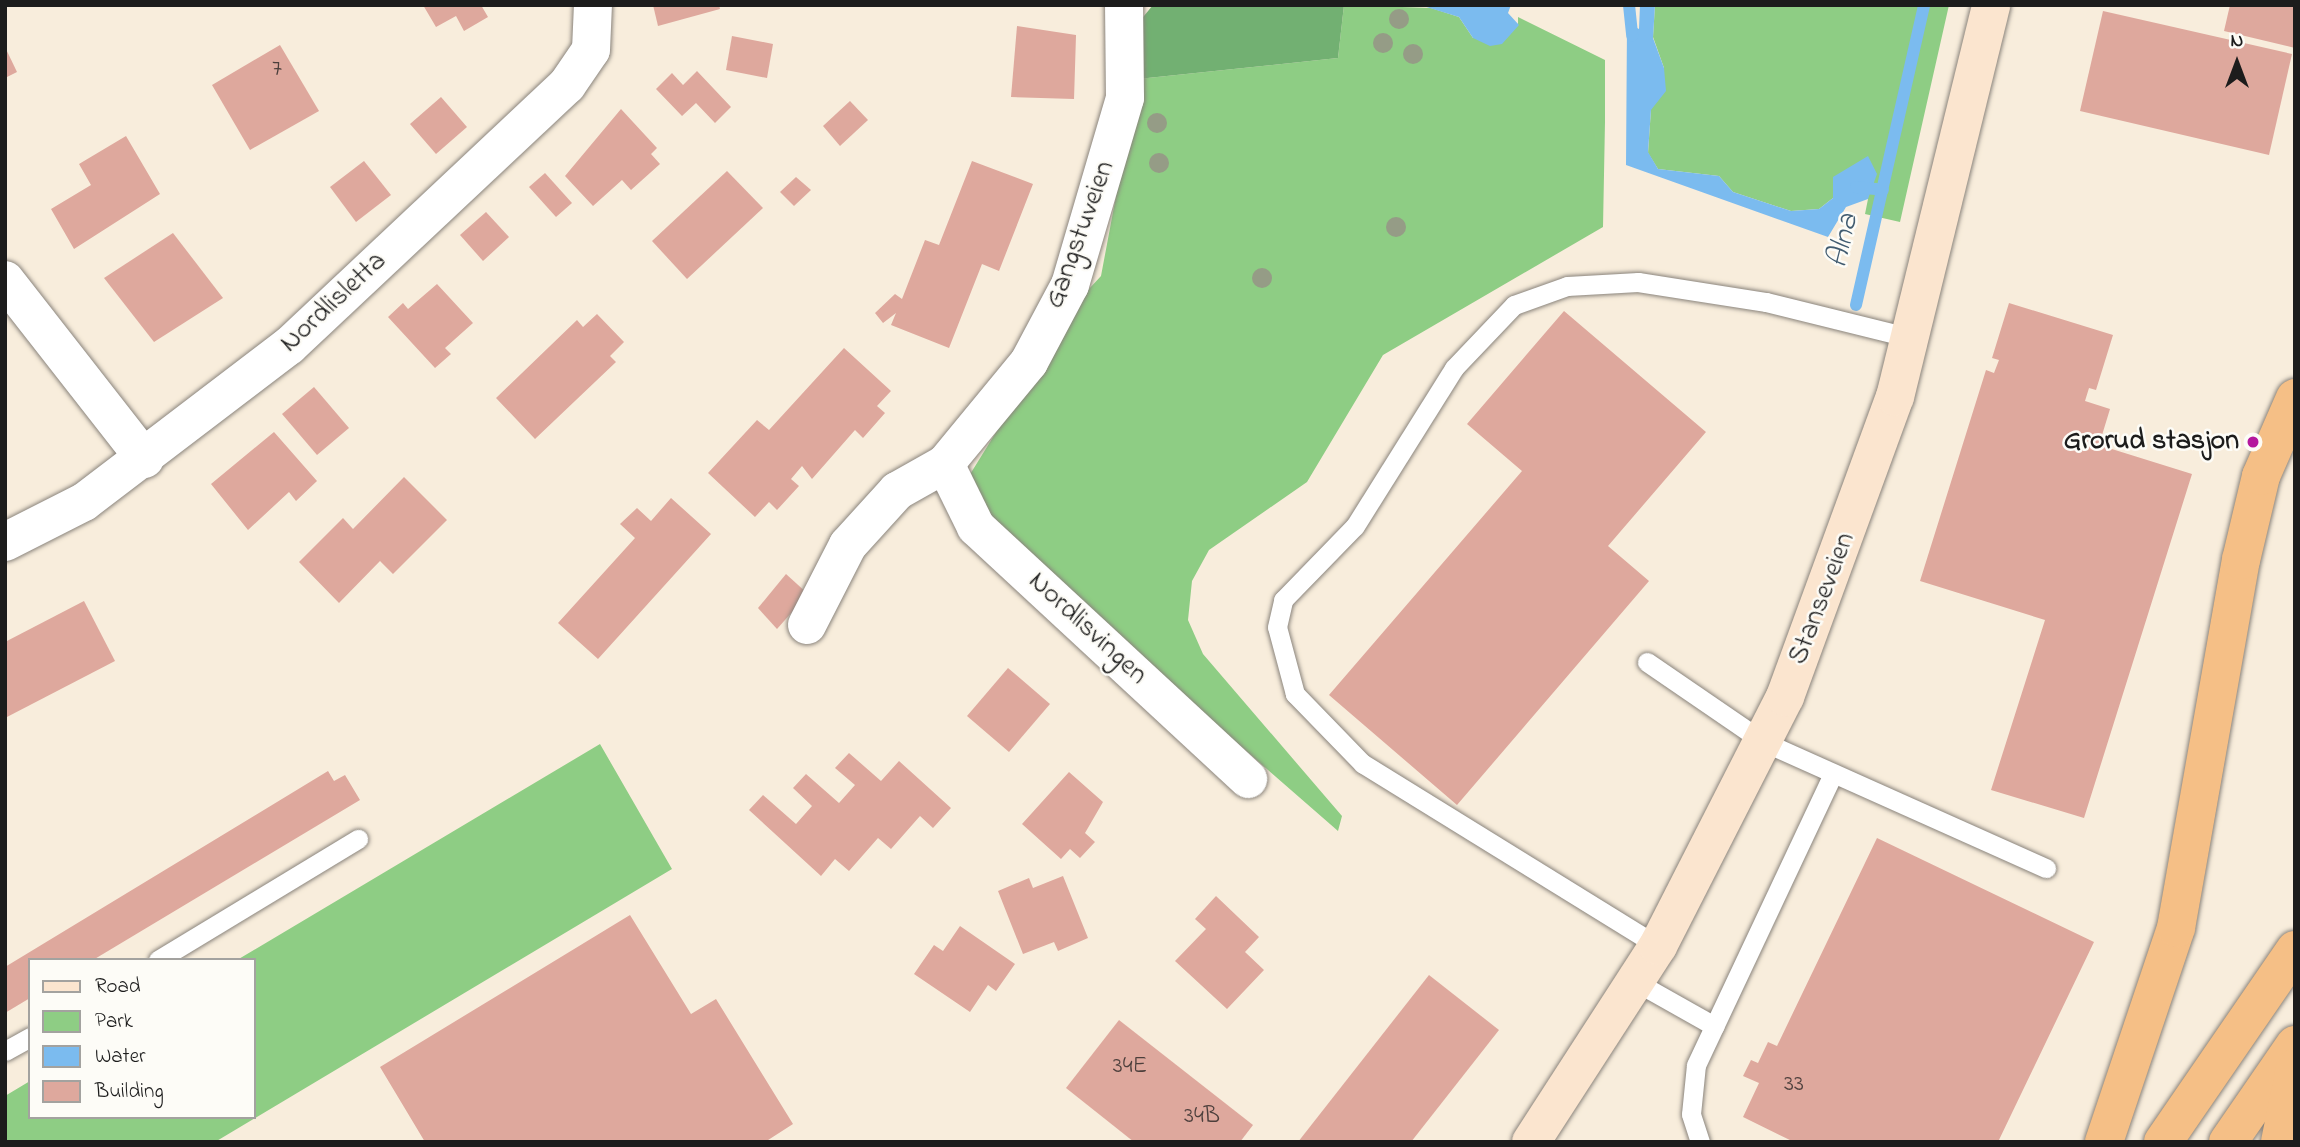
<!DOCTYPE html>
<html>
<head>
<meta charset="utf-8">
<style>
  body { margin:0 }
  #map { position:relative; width:2300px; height:1147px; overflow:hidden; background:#f8eddc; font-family:"Indie Flower",sans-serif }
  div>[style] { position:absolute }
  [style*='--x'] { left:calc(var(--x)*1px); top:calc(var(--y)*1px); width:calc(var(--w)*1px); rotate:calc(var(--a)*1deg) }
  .green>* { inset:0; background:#8ecd84 }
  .forest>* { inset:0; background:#72b072 }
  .water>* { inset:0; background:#7bbbef }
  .stream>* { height:12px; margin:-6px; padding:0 6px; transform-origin:6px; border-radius:6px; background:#7bbbef }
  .building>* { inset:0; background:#dea89d }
  .roads { filter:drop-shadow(0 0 2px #8a847c) drop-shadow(0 0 2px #8a847c) }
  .lane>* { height:19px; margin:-9.5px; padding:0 9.5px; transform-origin:9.5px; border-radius:9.5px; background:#fff }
  .street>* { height:38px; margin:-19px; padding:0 19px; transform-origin:19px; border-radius:19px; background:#fff }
  .secondary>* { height:38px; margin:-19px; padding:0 19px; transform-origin:19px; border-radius:19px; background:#fbe5cf }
  .highway>* { height:38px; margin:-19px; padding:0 19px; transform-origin:19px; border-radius:19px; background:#f5bf86 }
  .trees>* { width:20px; height:20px; margin:-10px; border-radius:50%; background:#959c86 }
  .dots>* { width:19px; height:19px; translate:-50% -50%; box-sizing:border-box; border:4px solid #fdfcf7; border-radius:50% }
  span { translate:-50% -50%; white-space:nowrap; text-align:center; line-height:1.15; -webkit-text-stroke:5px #fdfcf7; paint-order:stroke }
  .number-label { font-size:24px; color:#4c3f3c }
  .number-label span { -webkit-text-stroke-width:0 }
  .street-label { font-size:28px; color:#1c1c1c }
  .poi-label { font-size:28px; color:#1c1c1c; font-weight:700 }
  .right { translate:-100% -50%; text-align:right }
  .water-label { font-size:30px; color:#425c70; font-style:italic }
  .frame { position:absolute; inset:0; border:7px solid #1c1c1c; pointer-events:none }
  .legend { position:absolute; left:28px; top:958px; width:228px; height:161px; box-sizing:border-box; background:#fdfcf7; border:2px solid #a3a29f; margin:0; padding:9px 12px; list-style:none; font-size:21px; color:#1c1c1c }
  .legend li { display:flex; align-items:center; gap:14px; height:35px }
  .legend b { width:35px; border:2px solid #a3a29f }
  .north { position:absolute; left:2202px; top:28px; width:70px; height:70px; -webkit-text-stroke:5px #fdfcf7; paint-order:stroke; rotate:0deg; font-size:19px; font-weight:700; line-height:28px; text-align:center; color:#1c1c1c }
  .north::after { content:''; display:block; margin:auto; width:24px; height:32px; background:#1c1c1c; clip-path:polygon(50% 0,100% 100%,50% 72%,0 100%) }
</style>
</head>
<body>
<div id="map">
  <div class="green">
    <i style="clip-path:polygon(1344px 5px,1431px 8px,1459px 17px,1473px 38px,1518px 25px,1518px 17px,1605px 60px,1605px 122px,1603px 227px,1383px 355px,1307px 482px,1209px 550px,1192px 581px,1188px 620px,1203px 654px,1342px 816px,1338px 831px,1064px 592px,998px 529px,969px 476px,1076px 303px,1101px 276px,1138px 79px,1338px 58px)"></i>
    <i style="clip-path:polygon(1655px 5px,1949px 5px,1900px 222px,1865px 214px,1868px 199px,1833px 198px,1819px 209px,1791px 211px,1733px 192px,1719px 176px,1658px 169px,1648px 153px,1651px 109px,1664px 68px,1653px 37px)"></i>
    <i style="clip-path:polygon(600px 744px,672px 869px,215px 1142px,5px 1142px,5px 1096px,30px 1081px,30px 1117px,254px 1117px,254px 960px,237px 960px)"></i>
  </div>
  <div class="forest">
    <i style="clip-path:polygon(1153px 5px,1344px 5px,1338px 58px,1138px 79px,1139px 22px)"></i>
  </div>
  <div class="water">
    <i style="clip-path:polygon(1420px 5px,1511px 5px,1508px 13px,1519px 25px,1502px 44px,1490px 46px,1473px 38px,1459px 17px)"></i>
    <i style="clip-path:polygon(1640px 5px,1655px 5px,1653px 38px,1664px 68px,1666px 91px,1651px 110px,1648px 152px,1658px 169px,1719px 176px,1733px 192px,1791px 211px,1819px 209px,1833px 198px,1833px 177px,1868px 156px,1877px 174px,1868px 199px,1846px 207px,1828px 237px,1626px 165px,1627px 23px,1639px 29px)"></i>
  </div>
  <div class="stream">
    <i style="--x:1629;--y:5;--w:31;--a:84"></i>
    <i style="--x:1856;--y:187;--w:27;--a:6"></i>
    <i style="--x:1856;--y:305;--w:308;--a:-77.2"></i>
  </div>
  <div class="building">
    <i style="clip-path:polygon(423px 5px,481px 5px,488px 17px,464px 31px,456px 16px,436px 27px)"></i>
    <i style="clip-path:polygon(653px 5px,719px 5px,720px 9px,658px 26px)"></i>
    <i style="clip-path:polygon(2230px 5px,2295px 5px,2295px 48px,2224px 31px)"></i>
    <i style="clip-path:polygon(2103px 11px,2292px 54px,2269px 155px,2080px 111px)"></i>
    <i style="clip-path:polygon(1017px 26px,1076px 35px,1074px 99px,1011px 97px)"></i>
    <i style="clip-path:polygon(732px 36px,773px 44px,767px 78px,726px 70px)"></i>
    <i style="clip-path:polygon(280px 45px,319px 111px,250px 150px,212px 85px)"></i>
    <i style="clip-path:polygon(5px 47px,17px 72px,5px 78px)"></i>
    <i style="clip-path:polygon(697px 71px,731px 107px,715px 123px,696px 103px,682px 116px,656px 89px,672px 73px,683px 85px)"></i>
    <i style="clip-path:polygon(441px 97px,467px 127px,436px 154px,410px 124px)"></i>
    <i style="clip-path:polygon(850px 101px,868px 120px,840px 146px,823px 126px)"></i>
    <i style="clip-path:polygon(621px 109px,657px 148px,651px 154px,660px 164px,631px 190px,622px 180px,593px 206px,565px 176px)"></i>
    <i style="clip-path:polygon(126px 136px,160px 194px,74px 249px,51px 209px,91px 185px,79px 164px)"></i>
    <i style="clip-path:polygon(364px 161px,391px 195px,356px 222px,330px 187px)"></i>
    <i style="clip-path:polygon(972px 161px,1033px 184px,999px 271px,982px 264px,949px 348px,891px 325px,896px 313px,883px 323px,875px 313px,895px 294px,902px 299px,925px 240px,939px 245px)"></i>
    <i style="clip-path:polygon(727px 171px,763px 208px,687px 279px,652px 241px)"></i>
    <i style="clip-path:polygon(545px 173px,572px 203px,556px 217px,529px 187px)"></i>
    <i style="clip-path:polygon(796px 177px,811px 190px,794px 206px,780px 192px)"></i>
    <i style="clip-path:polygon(486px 212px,509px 237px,483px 261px,460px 235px)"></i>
    <i style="clip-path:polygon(173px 233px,223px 298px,154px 342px,104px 278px)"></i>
    <i style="clip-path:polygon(437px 284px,473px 323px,445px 348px,451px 354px,435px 368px,388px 317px,403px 303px,408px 309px)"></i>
    <i style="clip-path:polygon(2009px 303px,2113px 335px,2096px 390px,2089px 388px,2085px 401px,2110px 409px,2099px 445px,2192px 474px,2084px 818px,1991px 790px,2045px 620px,1920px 581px,1986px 370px,1994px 373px,1999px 360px,1992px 358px)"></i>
    <i style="clip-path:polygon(1564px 311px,1706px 432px,1608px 546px,1649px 581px,1457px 805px,1329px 695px,1522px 471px,1467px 424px)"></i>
    <i style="clip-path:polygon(597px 314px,624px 342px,610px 356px,616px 362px,535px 439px,496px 398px,577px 320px,583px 327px)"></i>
    <i style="clip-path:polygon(844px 348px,891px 391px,877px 406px,885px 413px,863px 438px,855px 430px,812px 479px,802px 466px,791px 479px,799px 486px,777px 510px,769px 502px,755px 517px,708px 473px,757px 420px,769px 430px)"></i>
    <i style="clip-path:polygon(314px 387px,349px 428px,317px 455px,282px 414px)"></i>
    <i style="clip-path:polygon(274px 432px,317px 481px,296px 501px,289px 492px,248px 530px,211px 484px)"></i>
    <i style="clip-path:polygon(404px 477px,447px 520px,393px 574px,380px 561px,339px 603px,299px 562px,343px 518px,353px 529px)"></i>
    <i style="clip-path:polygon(671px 498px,711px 534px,598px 659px,558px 623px,635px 538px,620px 524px,637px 508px,651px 521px)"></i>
    <i style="clip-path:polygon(786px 574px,808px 594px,777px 629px,758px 608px)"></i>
    <i style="clip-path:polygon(84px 601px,115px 661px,5px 718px,5px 642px)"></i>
    <i style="clip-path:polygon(1008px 668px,1050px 704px,1009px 752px,967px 716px)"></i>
    <i style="clip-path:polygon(849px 753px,881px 781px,899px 761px,951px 808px,933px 828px,920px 816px,891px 849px,878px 838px,849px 871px,835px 859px,821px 876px,749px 810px,763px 795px,796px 824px,812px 806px,793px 788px,806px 774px,839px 803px,855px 785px,835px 768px)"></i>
    <i style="clip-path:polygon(328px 771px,334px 781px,345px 775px,360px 800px,93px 960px,30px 960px,30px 998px,5px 1013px,5px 967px)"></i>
    <i style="clip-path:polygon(1069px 772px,1103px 802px,1085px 833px,1095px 842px,1080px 858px,1070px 849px,1061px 859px,1022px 824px)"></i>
    <i style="clip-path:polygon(1877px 838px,2094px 942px,1998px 1142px,1794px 1142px,1743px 1117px,1759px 1083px,1743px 1076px,1751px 1060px,1758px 1063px,1768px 1042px,1777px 1046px)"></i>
    <i style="clip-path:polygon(1063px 876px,1088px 938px,1058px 951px,1054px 942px,1023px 954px,998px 891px,1029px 878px,1033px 888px)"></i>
    <i style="clip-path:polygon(1216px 896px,1259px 937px,1245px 952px,1264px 970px,1227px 1009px,1175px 961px,1206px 929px,1195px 919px)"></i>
    <i style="clip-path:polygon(630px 915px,691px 1014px,716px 999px,793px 1124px,765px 1142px,425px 1142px,380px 1067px)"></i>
    <i style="clip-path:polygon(960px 926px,1015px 964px,996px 991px,988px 985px,970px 1012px,914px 974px,934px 945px,943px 951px)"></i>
    <i style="clip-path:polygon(1429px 975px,1499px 1030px,1411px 1142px,1298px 1142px)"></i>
    <i style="clip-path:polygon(1119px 1020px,1253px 1125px,1240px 1142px,1134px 1142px,1066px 1088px)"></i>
  </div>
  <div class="roads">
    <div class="lane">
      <i style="--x:1647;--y:662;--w:142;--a:34.4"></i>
      <i style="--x:1764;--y:742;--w:309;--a:24.1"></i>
      <i style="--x:1658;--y:946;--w:347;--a:-148.3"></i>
      <i style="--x:1363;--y:764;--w:98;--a:-134.2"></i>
      <i style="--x:1295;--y:694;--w:69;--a:-105"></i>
      <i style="--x:1277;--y:627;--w:28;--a:-77"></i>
      <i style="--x:1283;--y:600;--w:103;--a:-45.8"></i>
      <i style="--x:1355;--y:526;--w:186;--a:-57.9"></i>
      <i style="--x:1454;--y:368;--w:87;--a:-46.4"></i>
      <i style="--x:1514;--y:305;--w:56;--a:-19.7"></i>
      <i style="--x:1567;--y:286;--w:71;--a:-3.2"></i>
      <i style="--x:1638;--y:282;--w:130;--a:8.9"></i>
      <i style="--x:1766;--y:302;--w:150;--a:13.9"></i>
      <i style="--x:158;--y:960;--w:234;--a:-31.2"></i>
      <i style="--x:1636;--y:982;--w:90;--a:29.4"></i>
      <i style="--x:5;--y:1051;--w:29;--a:-29"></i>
      <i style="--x:1700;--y:1142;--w:29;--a:-108"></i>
      <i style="--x:1691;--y:1114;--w:49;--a:-84.2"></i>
      <i style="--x:1696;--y:1065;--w:322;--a:-64.8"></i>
    </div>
    <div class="street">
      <i style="--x:5;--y:280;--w:227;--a:52"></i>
      <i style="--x:945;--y:464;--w:70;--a:63.8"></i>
      <i style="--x:976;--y:527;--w:371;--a:42.8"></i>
      <i style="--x:5;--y:542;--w:89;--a:-26.9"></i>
      <i style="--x:84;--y:502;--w:258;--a:-37.3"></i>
      <i style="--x:289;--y:346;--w:381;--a:-43.2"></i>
      <i style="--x:567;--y:85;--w:42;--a:-55.6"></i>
      <i style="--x:591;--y:50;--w:45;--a:-87.5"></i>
      <i style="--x:807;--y:625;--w:90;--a:-62.9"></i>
      <i style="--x:848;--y:545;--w:73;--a:-47.8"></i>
      <i style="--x:897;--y:491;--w:55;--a:-29.4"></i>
      <i style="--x:945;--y:464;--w:132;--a:-50.5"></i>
      <i style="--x:1029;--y:362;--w:87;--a:-62"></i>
      <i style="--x:1070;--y:285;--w:195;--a:-73.6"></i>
      <i style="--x:1125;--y:98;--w:93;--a:-90.6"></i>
    </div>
    <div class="secondary">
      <i style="--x:1531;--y:1142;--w:234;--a:-57.1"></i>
      <i style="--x:1658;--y:946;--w:280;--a:-63"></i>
      <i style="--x:1785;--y:697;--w:320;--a:-69.9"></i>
      <i style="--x:1895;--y:397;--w:404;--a:-76.2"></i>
    </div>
    <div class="highway">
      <i style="--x:2104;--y:1142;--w:226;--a:-71.4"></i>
      <i style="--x:2176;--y:928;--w:374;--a:-80"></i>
      <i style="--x:2241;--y:560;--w:86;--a:-76.6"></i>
      <i style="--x:2261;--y:476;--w:85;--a:-66.4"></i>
      <i style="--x:2163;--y:1142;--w:233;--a:-55.5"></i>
      <i style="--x:2228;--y:1142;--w:118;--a:-55.4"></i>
      <i style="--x:2280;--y:1142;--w:76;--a:-78.5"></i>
    </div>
  </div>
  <div class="trees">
    <i style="left:1399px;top:19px"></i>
    <i style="left:1383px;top:43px"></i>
    <i style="left:1413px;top:54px"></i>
    <i style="left:1157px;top:123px"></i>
    <i style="left:1159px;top:163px"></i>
    <i style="left:1396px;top:227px"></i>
    <i style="left:1262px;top:278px"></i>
  </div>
  <div class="dots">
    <i style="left:2253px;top:442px;background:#b5179e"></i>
  </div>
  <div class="number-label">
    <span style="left:277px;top:70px">7</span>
    <span style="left:1130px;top:1067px">34E</span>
    <span style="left:1794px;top:1085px">33</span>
    <span style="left:1202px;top:1117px">34B</span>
  </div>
  <div class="street-label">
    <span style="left:1081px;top:235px;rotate:-70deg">Gangstuveien</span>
    <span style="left:334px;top:303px;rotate:-43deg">Nordlisletta</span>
    <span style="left:1823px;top:599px;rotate:-69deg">Stanseveien</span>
    <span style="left:1087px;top:629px;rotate:43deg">Nordlisvingen</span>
  </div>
  <div class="poi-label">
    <span class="right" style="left:2239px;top:442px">Grorud stasjon</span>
  </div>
  <div class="water-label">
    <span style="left:1844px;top:241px;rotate:-77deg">Alna</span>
  </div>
  <div class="frame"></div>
  <ul class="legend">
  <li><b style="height:9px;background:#fbe5cf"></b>Road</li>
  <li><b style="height:19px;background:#8ecd84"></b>Park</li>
  <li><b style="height:19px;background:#7bbbef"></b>Water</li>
  <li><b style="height:19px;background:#dea89d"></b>Building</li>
  </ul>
  <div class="north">N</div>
</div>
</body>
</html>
